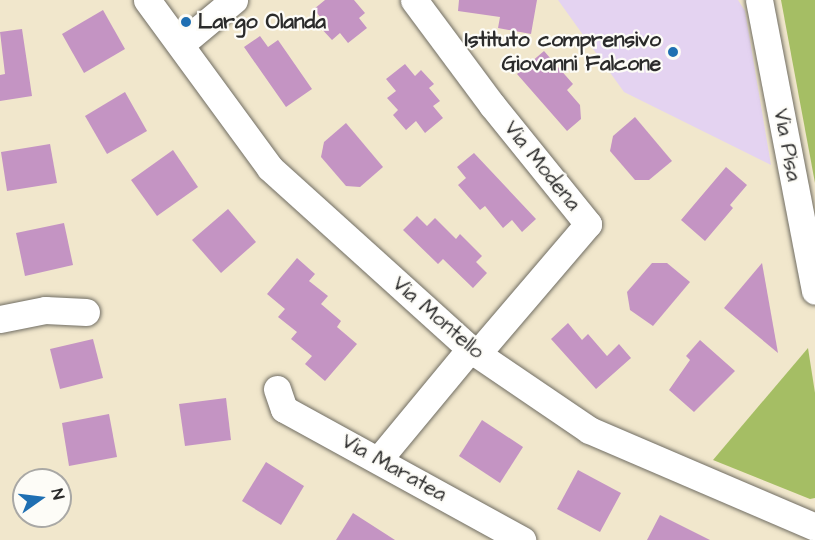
<!DOCTYPE html>
<html>
<head>
<meta charset="utf-8">
<style>
  body { margin:0 }
  #map { position:relative; width:815px; height:540px; overflow:hidden; background:#f1e7cc; font-family:"Architects Daughter",sans-serif }
  div>[style] { position:absolute }
  [style*='--x'] { left:calc(var(--x)*1px); top:calc(var(--y)*1px); width:calc(var(--w)*1px); rotate:calc(var(--a)*1deg) }
  .built>* { inset:0; background:#e4d3f1 }
  .green>* { inset:0; background:#a5be64 }
  .building>* { inset:0; background:#c494c3 }
  .roads { filter:drop-shadow(0 0 2px #706d63) drop-shadow(0 0 2px #706d63) }
  .street>* { height:27px; margin:-13.5px; padding:0 13.5px; transform-origin:13.5px; border-radius:13.5px; background:#fff }
  .dots>* { width:16px; height:16px; translate:-50% -50%; box-sizing:border-box; border:3px solid #fdfcf7; border-radius:50% }
  span { translate:-50% -50%; white-space:nowrap; text-align:center; line-height:1.15; -webkit-text-stroke:4.5px #fdfcf7; paint-order:stroke }
  .poi-label { font-size:21px; color:#2b2b2b; font-weight:700 }
  .left { translate:0 -50%; text-align:left }
  .right { translate:-100% -50%; text-align:right }
  .street-label { font-size:21px; color:#2b2b2b }
  .north { position:absolute; left:12px; top:468px; width:60px; height:60px; box-sizing:border-box; background:#fdfcf7; border:2px solid #a9a8a5; border-radius:50%; rotate:76deg; font-size:16px; font-weight:700; line-height:24px; text-align:center; color:#2b2b2b }
  .north::after { content:''; display:block; margin:auto; width:21px; height:27px; background:#1f6fb2; clip-path:polygon(50% 0,100% 100%,50% 72%,0 100%) }
</style>
</head>
<body>
<div id="map">
  <div class="built">
    <i style="clip-path:polygon(558px 0,738px 0,745px 11px,771px 165px,624px 92px)"></i>
  </div>
  <div class="green">
    <i style="clip-path:polygon(781px 0,815px 0,815px 183px)"></i>
    <i style="clip-path:polygon(808px 348px,815px 393px,815px 498px,810px 499px,713px 460px)"></i>
  </div>
  <div class="building">
    <i style="clip-path:polygon(325px 0,354px 0,365px 13px,359px 18px,367px 28px,348px 43px,340px 33px,332px 40px,319px 26px,324px 22px,314px 9px)"></i>
    <i style="clip-path:polygon(459px 0,537px 0,531px 34px,498px 28px,500px 17px,458px 11px)"></i>
    <i style="clip-path:polygon(103px 10px,125px 49px,84px 73px,62px 34px)"></i>
    <i style="clip-path:polygon(22px 29px,32px 96px,0 101px,0 75px,5px 74px,0 32px)"></i>
    <i style="clip-path:polygon(260px 36px,268px 47px,278px 40px,312px 89px,286px 107px,244px 47px)"></i>
    <i style="clip-path:polygon(544px 51px,573px 84px,567px 90px,580px 105px,581px 119px,567px 131px,517px 74px)"></i>
    <i style="clip-path:polygon(405px 64px,415px 76px,421px 70px,434px 84px,429px 88px,440px 101px,433px 106px,443px 118px,425px 133px,416px 121px,406px 130px,393px 115px,398px 110px,387px 98px,396px 91px,386px 79px)"></i>
    <i style="clip-path:polygon(125px 92px,147px 131px,107px 154px,85px 116px)"></i>
    <i style="clip-path:polygon(635px 117px,672px 161px,649px 180px,635px 180px,610px 151px,613px 136px)"></i>
    <i style="clip-path:polygon(346px 123px,383px 167px,360px 187px,346px 186px,321px 157px,324px 142px)"></i>
    <i style="clip-path:polygon(50px 144px,57px 183px,7px 191px,1px 152px)"></i>
    <i style="clip-path:polygon(173px 150px,198px 187px,157px 216px,131px 180px)"></i>
    <i style="clip-path:polygon(474px 153px,536px 219px,522px 232px,512px 220px,503px 228px,485px 206px,480px 210px,458px 185px,466px 178px,457px 167px)"></i>
    <i style="clip-path:polygon(726px 167px,747px 185px,730px 205px,733px 208px,705px 241px,681px 220px)"></i>
    <i style="clip-path:polygon(228px 209px,256px 242px,221px 273px,192px 240px)"></i>
    <i style="clip-path:polygon(417px 216px,427px 226px,435px 218px,456px 239px,460px 234px,482px 256px,476px 262px,487px 273px,473px 288px,443px 259px,438px 264px,403px 230px)"></i>
    <i style="clip-path:polygon(64px 223px,73px 265px,25px 276px,16px 233px)"></i>
    <i style="clip-path:polygon(297px 258px,315px 274px,309px 281px,328px 296px,321px 304px,341px 321px,337px 327px,357px 344px,325px 381px,305px 364px,312px 356px,291px 339px,297px 332px,278px 317px,285px 309px,267px 294px)"></i>
    <i style="clip-path:polygon(652px 263px,667px 263px,690px 282px,653px 326px,630px 310px,627px 292px)"></i>
    <i style="clip-path:polygon(762px 263px,778px 353px,724px 308px)"></i>
    <i style="clip-path:polygon(568px 323px,582px 340px,588px 334px,607px 356px,619px 344px,631px 358px,596px 389px,551px 339px)"></i>
    <i style="clip-path:polygon(93px 339px,103px 378px,60px 389px,50px 349px)"></i>
    <i style="clip-path:polygon(700px 340px,735px 371px,694px 412px,669px 390px,690px 360px,686px 356px)"></i>
    <i style="clip-path:polygon(226px 398px,231px 440px,185px 446px,179px 404px)"></i>
    <i style="clip-path:polygon(109px 414px,117px 457px,69px 466px,62px 423px)"></i>
    <i style="clip-path:polygon(482px 420px,523px 447px,500px 483px,459px 456px)"></i>
    <i style="clip-path:polygon(266px 462px,304px 486px,281px 525px,242px 501px)"></i>
    <i style="clip-path:polygon(578px 470px,621px 493px,600px 532px,557px 509px)"></i>
    <i style="clip-path:polygon(353px 513px,395px 540px,336px 540px)"></i>
    <i style="clip-path:polygon(660px 515px,710px 540px,647px 540px)"></i>
  </div>
  <div class="roads">
    <div class="street">
      <i style="--x:147;--y:0;--w:208;--a:53.8"></i>
      <i style="--x:270;--y:168;--w:270;--a:42.1"></i>
      <i style="--x:470;--y:349;--w:144;--a:34.2"></i>
      <i style="--x:589;--y:430;--w:246;--a:23.2"></i>
      <i style="--x:414;--y:0;--w:131;--a:53.4"></i>
      <i style="--x:492;--y:105;--w:153;--a:51.1"></i>
      <i style="--x:588;--y:224;--w:171;--a:130.5"></i>
      <i style="--x:759;--y:0;--w:296;--a:79.1"></i>
      <i style="--x:181;--y:44;--w:69;--a:-39.7"></i>
      <i style="--x:0;--y:319;--w:46;--a:-11.3"></i>
      <i style="--x:45;--y:310;--w:41;--a:2.8"></i>
      <i style="--x:277;--y:389;--w:21;--a:71"></i>
      <i style="--x:284;--y:409;--w:272;--a:28.8"></i>
      <i style="--x:379;--y:459;--w:143;--a:-50.4"></i>
    </div>
  </div>
  <div class="dots">
    <i style="left:186px;top:22px;background:#1f6fb2"></i>
    <i style="left:673px;top:52px;background:#1f6fb2"></i>
  </div>
  <div class="poi-label">
    <span class="left" style="left:198px;top:22px">Largo Olanda</span>
    <span class="right" style="left:661px;top:52px">Istituto comprensivo<br>Giovanni Falcone</span>
  </div>
  <div class="street-label">
    <span style="left:787px;top:145px;rotate:79deg">Via Pisa</span>
    <span style="left:542px;top:166px;rotate:51deg">Via Modena</span>
    <span style="left:438px;top:318px;rotate:41deg">Via Montello</span>
    <span style="left:394px;top:468px;rotate:29deg">Via Maratea</span>
  </div>
  <div class="north">N</div>
</div>
</body>
</html>
